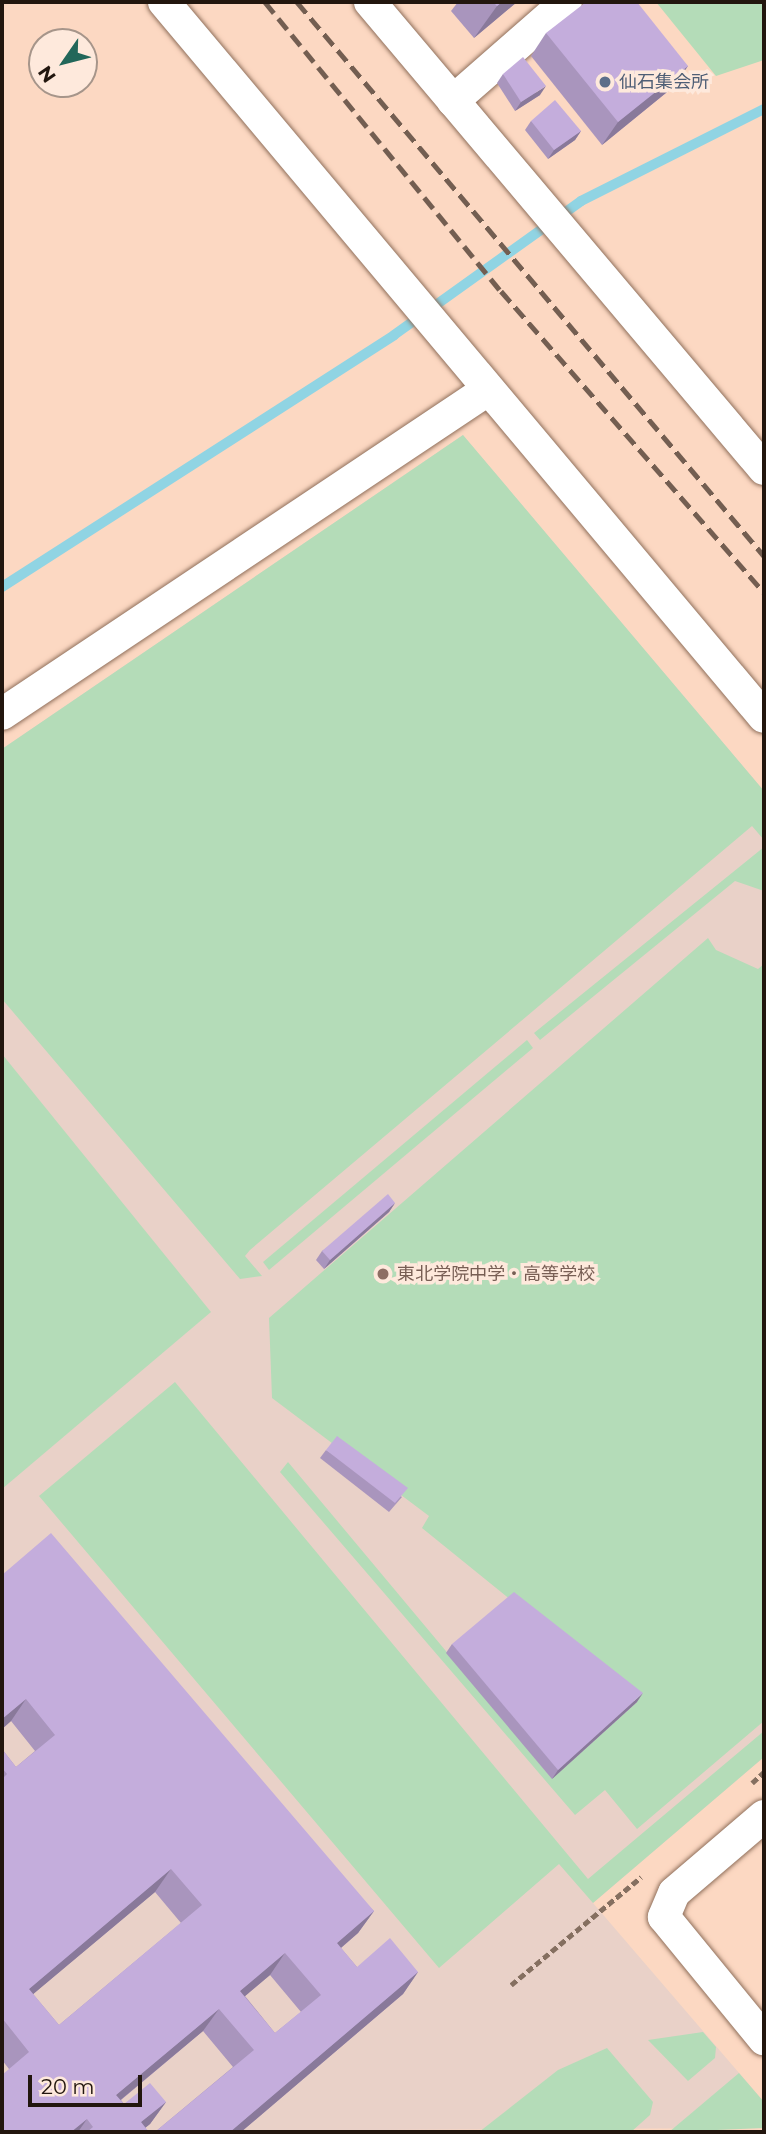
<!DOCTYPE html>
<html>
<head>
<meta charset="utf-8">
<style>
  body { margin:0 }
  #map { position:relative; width:766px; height:2134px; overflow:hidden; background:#fcd8c2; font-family:Montserrat,"Noto Sans JP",sans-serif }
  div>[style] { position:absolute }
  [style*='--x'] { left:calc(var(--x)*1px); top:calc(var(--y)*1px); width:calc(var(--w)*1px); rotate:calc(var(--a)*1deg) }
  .education>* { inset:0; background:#e9d1c8 }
  .green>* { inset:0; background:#b4dcb8 }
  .stream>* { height:10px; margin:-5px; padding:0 5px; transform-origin:5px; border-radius:5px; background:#90d4e3 }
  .path>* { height:4.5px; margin-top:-2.25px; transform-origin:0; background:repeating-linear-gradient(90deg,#856f60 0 7px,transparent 0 10.5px) }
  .roads { filter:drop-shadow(0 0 2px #90705c) drop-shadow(0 0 2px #90705c) }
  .minor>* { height:32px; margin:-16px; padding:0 16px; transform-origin:16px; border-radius:16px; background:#fff }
  .rail>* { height:5px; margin-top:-2.5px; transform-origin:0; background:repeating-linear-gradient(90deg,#735e51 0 14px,transparent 0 21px) }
  .wall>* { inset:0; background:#a995bd }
  .shaded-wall>* { inset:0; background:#89799a }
  .building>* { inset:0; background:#c4addc }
  .dots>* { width:19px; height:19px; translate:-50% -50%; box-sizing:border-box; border:4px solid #fee9dc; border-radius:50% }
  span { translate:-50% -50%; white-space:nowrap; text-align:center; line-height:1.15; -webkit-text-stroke:7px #fee9dc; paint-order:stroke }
  .service-label { font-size:18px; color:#4e5e75 }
  .left { translate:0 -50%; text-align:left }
  .education-label { font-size:18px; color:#785e54 }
  .frame { position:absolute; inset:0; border:4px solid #22160e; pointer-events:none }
  .north { position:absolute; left:28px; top:28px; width:70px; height:70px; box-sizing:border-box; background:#fee9dc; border:2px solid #a6958a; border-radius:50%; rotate:235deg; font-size:19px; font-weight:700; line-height:28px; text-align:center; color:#22160e }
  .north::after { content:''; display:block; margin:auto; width:24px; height:32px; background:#22675a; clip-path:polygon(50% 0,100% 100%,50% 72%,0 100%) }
  .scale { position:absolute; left:28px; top:2075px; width:114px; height:32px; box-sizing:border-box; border:4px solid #22160e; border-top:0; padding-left:9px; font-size:21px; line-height:24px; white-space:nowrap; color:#22160e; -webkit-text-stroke:5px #fee9dc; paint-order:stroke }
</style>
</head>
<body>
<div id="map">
  <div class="education">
    <i style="clip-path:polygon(463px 435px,764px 791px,764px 1757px,593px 1903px,764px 2102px,764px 2128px,2px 2132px,2px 749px)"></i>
  </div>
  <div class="green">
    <i style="clip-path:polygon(656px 2px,764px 2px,764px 60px,716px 76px)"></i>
    <i style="clip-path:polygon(463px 435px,764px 791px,764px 840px,752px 826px,250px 1250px,245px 1256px,262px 1276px,240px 1279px,2px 999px,2px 749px)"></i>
    <i style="clip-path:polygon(764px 847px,764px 891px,735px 881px,540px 1040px,534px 1033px)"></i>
    <i style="clip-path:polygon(708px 938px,716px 950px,758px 969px,764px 964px,764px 1721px,637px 1829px,605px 1790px,575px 1815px,280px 1472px,288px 1462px,552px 1778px,637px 1702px,422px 1528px,429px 1516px,272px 1398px,269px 1318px)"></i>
    <i style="clip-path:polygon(527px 1040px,533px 1048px,269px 1270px,263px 1262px)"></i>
    <i style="clip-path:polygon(2px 1054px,211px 1312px,2px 1489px)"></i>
    <i style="clip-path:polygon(175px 1382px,588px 1879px,764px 1731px,764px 1757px,593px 1903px,559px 1864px,439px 1968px,39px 1496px)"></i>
    <i style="clip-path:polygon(703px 2032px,716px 2047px,715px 2058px,688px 2081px,648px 2040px)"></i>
    <i style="clip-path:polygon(607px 2048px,653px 2102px,650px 2115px,631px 2132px,479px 2132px,558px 2070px)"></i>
    <i style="clip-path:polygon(739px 2073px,764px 2102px,764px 2128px,669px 2132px)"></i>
  </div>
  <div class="stream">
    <i style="--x:2;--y:587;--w:466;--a:-32.7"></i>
    <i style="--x:394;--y:335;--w:230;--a:-35.6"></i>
    <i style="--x:581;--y:201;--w:205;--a:-26.7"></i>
  </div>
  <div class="path">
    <i style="--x:752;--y:1783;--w:16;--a:-43"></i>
    <i style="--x:511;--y:1985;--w:169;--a:-39.7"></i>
  </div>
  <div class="roads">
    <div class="minor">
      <i style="--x:164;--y:2;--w:933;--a:50"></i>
      <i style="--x:370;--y:2;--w:611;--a:49.85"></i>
      <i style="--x:453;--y:101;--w:150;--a:-41.2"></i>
      <i style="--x:2;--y:714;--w:582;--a:-33.72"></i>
      <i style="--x:764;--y:1816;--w:118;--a:139.5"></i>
      <i style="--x:674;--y:1893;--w:26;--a:113"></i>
      <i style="--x:664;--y:1917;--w:158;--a:50.7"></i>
    </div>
  </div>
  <div class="rail">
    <i style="--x:265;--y:2;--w:373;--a:50.8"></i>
    <i style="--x:501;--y:291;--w:400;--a:48.9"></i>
    <i style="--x:297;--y:2;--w:725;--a:49.87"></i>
  </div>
  <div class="wall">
    <i style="clip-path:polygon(458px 2px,517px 2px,474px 38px,451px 11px)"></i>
    <i style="clip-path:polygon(546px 33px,688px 66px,672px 88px,602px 145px,531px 56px)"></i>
    <i style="clip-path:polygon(503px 74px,540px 95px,515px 111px,497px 83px)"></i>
    <i style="clip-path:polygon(531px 121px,581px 131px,575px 140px,548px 159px,525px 130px)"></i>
    <i style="clip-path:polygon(395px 1203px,389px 1212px,324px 1269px,316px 1260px,322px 1251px)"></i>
    <i style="clip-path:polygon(326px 1450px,402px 1497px,389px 1512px,320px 1458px)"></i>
    <i style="clip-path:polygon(evenodd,2px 1575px,374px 1911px,358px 1933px,341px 1948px,357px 1967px,418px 1972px,403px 1994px,241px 2132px,155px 2132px,233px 2067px,203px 2031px,121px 2100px,124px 2104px,166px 2102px,150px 2124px,145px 2128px,149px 2132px,2px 2132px,9px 2069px,2px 2060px,2px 1749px,16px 1767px,35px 1751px,11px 1721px,2px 1729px,2px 1575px,155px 1892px,181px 1923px,59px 2025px,33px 1994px,155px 1892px,2px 1575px,270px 1975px,301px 2012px,275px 2033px,245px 1996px,270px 1975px)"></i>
    <i style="clip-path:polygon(452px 1644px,637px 1702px,552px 1779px,446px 1653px)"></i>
  </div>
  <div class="shaded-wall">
    <i style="clip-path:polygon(502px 2px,517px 2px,474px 38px,497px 6px)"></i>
    <i style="clip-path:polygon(688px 66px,672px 88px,602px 145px,618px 122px)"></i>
    <i style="clip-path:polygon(546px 86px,540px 95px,515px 111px,521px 102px)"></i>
    <i style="clip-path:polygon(581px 131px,575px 140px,548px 159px,554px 150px)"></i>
    <i style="clip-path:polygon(395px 1203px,389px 1212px,324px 1269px,330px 1260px)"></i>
    <i style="clip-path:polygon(643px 1693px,637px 1702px,552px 1779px,558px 1770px)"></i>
    <i style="clip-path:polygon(26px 1699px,11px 1721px,2px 1729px,2px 1719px)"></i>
    <i style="clip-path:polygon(171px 1869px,155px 1892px,13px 2011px,29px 1989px)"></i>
    <i style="clip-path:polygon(374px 1911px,358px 1933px,321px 1965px,337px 1943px)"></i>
    <i style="clip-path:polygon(285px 1953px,270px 1975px,224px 2014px,240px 1991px)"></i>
    <i style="clip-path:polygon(418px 1972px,403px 1994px,241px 2132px,230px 2132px)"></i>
    <i style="clip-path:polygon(219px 2009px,203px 2031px,100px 2117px,116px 2095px)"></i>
    <i style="clip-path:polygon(166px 2102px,150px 2124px,140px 2132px,141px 2122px)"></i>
    <i style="clip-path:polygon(87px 2119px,78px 2132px,71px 2132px)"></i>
  </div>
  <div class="building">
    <i style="clip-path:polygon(493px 2px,502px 2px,497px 6px)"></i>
    <i style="clip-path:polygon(586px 2px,637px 2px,688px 66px,618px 122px,546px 33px)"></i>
    <i style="clip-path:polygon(523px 57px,546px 86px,521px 102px,503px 74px)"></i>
    <i style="clip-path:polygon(555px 100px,581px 131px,554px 150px,531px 121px)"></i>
    <i style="clip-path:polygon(388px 1194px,395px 1203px,330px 1260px,322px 1251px)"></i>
    <i style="clip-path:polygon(337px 1436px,408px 1488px,395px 1503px,326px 1450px)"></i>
    <i style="clip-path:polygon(evenodd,51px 1533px,374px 1911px,337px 1943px,357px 1967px,390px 1938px,418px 1972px,230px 2132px,155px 2132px,254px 2050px,219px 2009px,116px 2095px,124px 2104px,150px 2083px,166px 2102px,141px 2122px,149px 2132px,87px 2132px,93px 2127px,87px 2119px,71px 2132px,2px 2132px,2px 2075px,29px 2052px,2px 2018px,2px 1779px,7px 1774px,2px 1768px,2px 1749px,16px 1767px,55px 1735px,26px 1699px,2px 1719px,2px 1575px,51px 1533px,171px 1869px,202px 1905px,59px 2025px,29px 1989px,171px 1869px,51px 1533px,285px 1953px,321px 1995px,275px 2033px,240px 1991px,285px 1953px)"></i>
    <i style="clip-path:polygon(514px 1592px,643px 1693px,558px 1770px,452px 1644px)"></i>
  </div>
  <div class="dots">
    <i style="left:605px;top:82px;background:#5c6f8a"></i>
    <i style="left:383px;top:1274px;background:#8d6e63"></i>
  </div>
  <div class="service-label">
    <span class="left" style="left:619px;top:82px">仙石集会所</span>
  </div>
  <div class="education-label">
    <span class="left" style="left:397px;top:1274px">東北学院中学・高等学校</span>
  </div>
  <div class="frame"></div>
  <div class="north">N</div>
  <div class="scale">20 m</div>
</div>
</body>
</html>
